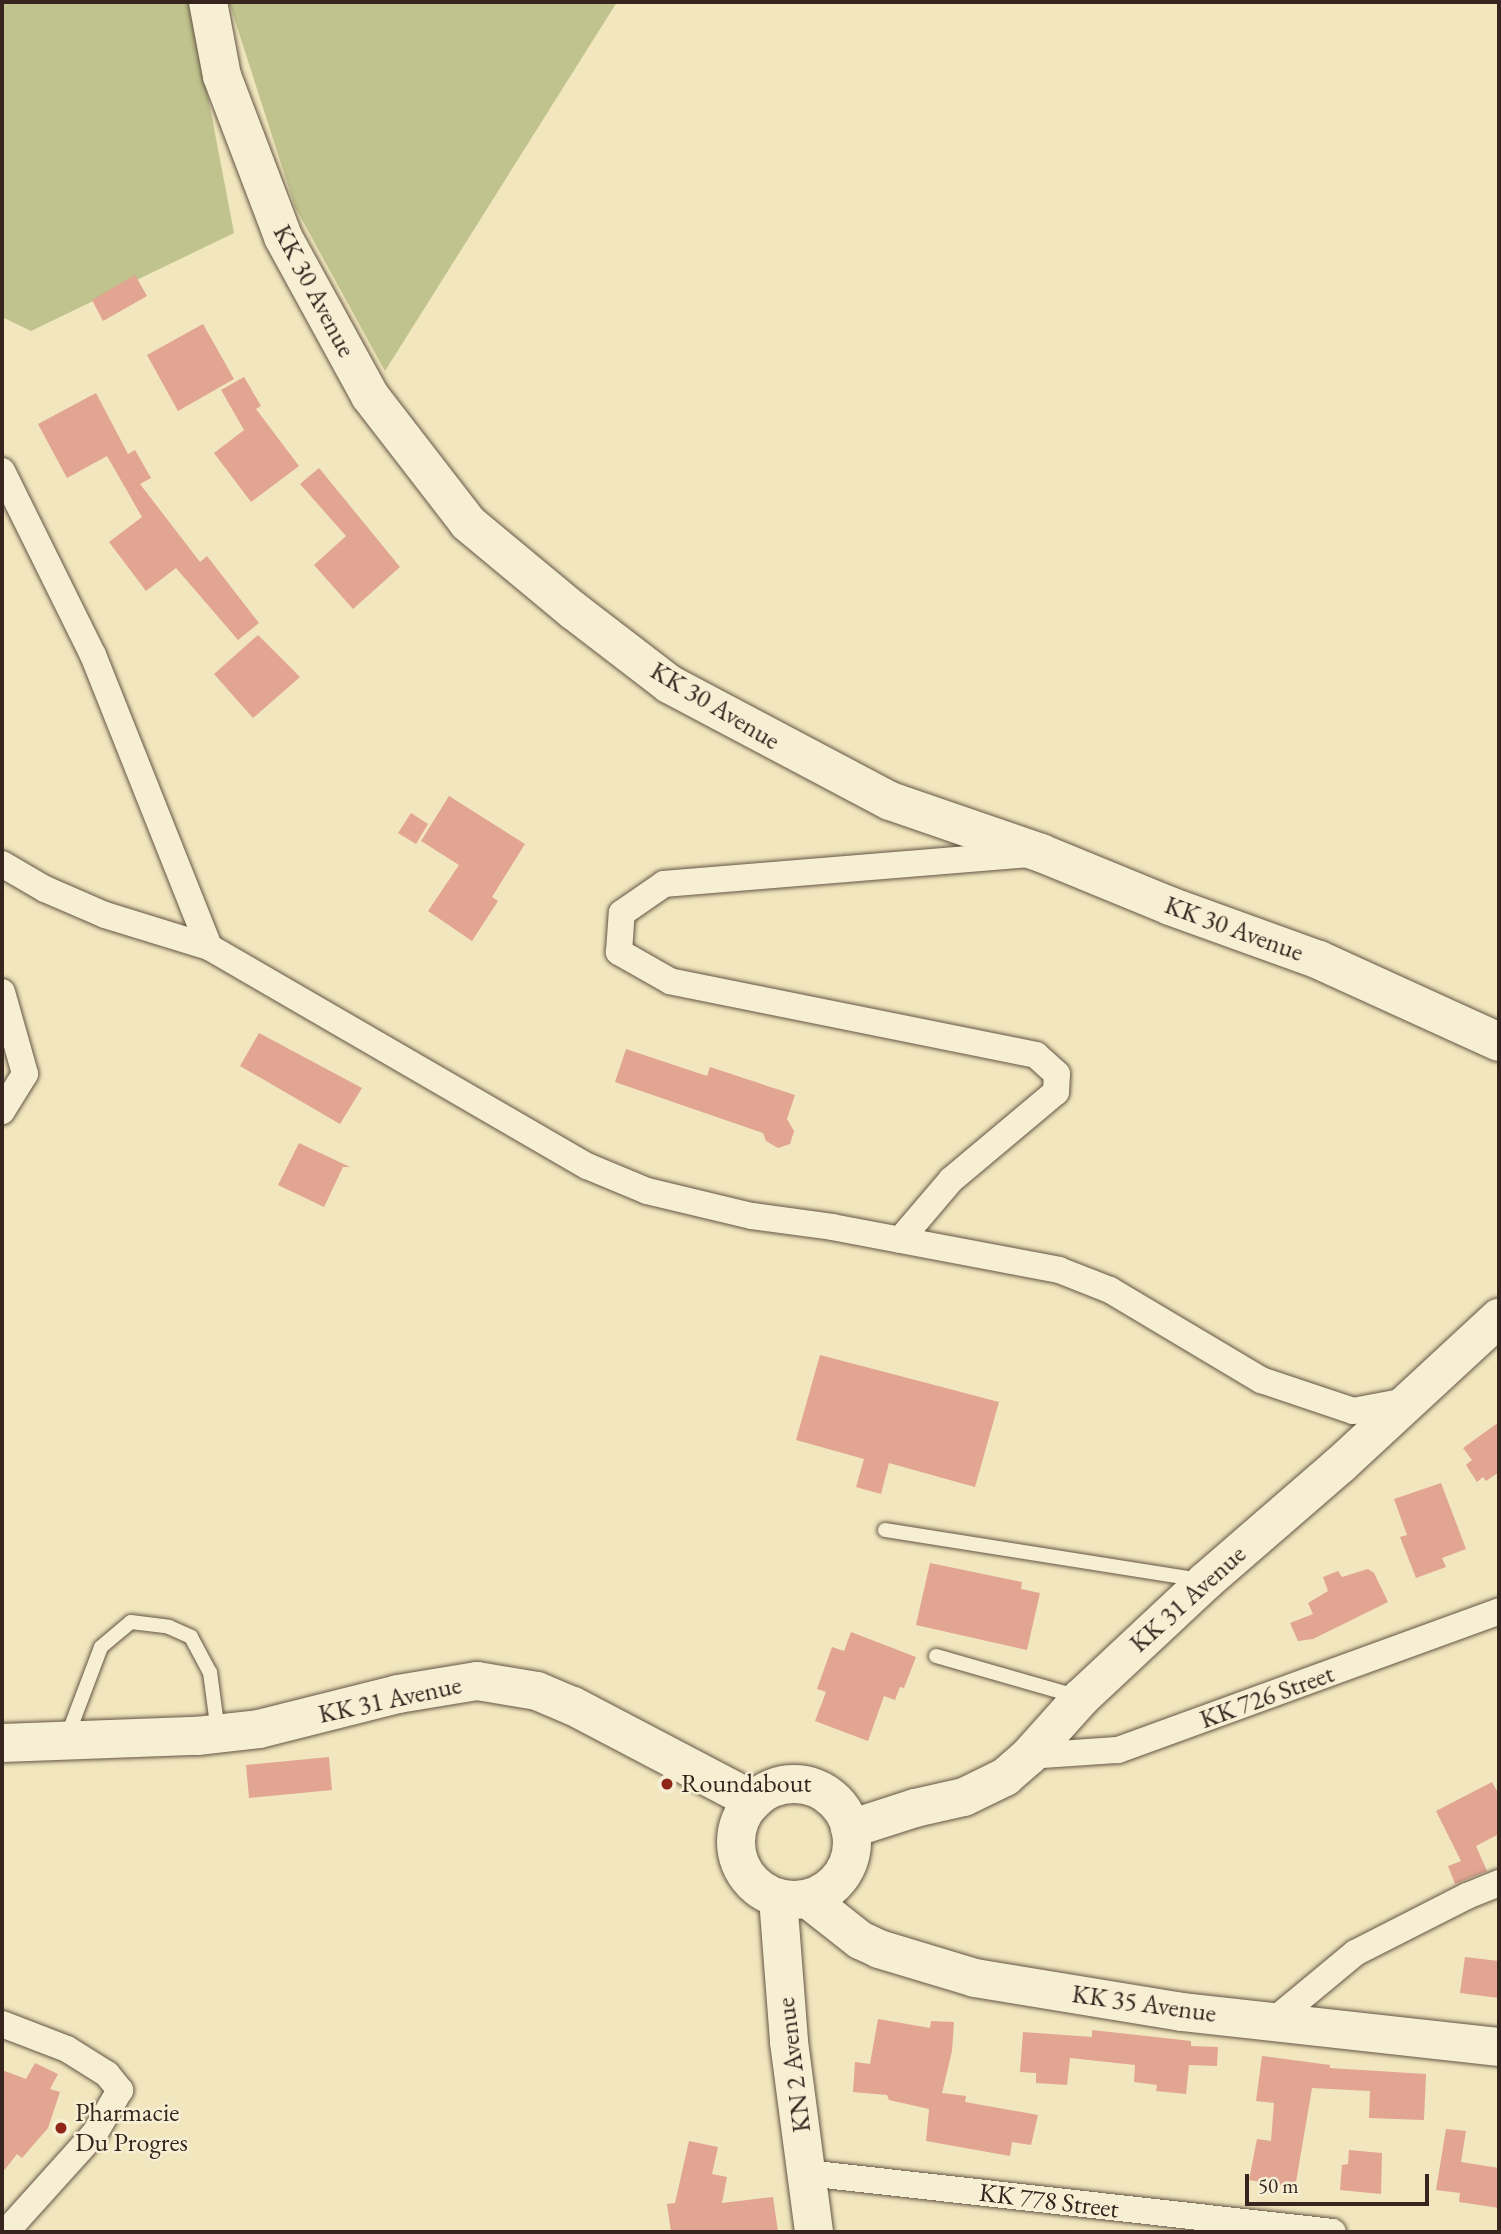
<!DOCTYPE html>
<html>
<head>
<meta charset="utf-8">
<style>
  body { margin:0 }
  #map { position:relative; width:1501px; height:2234px; overflow:hidden; background:#f1e6bd; font-family:"EB Garamond",serif }
  div>[style] { position:absolute }
  [style*='--x'] { left:calc(var(--x)*1px); top:calc(var(--y)*1px); width:calc(var(--w)*1px); rotate:calc(var(--a)*1deg) }
  .green>* { inset:0; background:#c0c38d }
  .building>* { inset:0; background:#e1a591 }
  .roads { filter:drop-shadow(0 0 2px #645546) drop-shadow(0 0 2px #645546) }
  .lane>* { height:14px; margin:-7px; padding:0 7px; transform-origin:7px; border-radius:7px; background:#f6efd4 }
  .street>* { height:26px; margin:-13px; padding:0 13px; transform-origin:13px; border-radius:13px; background:#f6efd4 }
  .secondary>* { height:38px; margin:-19px; padding:0 19px; transform-origin:19px; border-radius:19px; background:#f6efd4 }
  .secondary>.ring { margin:-19px; padding:0; box-sizing:content-box; background:none; border:38px solid #f6efd4; border-radius:50% }
  .dots>* { width:19px; height:19px; translate:-50% -50%; box-sizing:border-box; border:4px solid #f6efd4; border-radius:50% }
  span { translate:-50% -50%; white-space:nowrap; text-align:center; line-height:1.15; -webkit-text-stroke:5px #f6efd4; paint-order:stroke }
  .street-label { font-size:26px; color:#35251e }
  .poi-label { font-size:26px; color:#35251e }
  .left { translate:0 -50%; text-align:left }
  .frame { position:absolute; inset:0; border:4px solid #35251e; pointer-events:none }
  .scale { position:absolute; left:1245px; top:2174px; width:184px; height:32px; box-sizing:border-box; border:4px solid #35251e; border-top:0; padding-left:9px; font-size:21px; line-height:24px; white-space:nowrap; color:#35251e; -webkit-text-stroke:5px #f6efd4; paint-order:stroke }
</style>
</head>
<body>
<div id="map">
  <div class="green">
    <i style="clip-path:polygon(2px 2px,190px 2px,234px 233px,31px 331px,2px 317px)"></i>
    <i style="clip-path:polygon(229px 2px,617px 2px,385px 371px,295px 207px)"></i>
  </div>
  <div class="building">
    <i style="clip-path:polygon(135px 275px,147px 296px,103px 321px,92px 300px)"></i>
    <i style="clip-path:polygon(203px 324px,234px 379px,178px 411px,147px 355px)"></i>
    <i style="clip-path:polygon(244px 377px,261px 406px,256px 409px,299px 466px,251px 502px,214px 453px,244px 430px,221px 390px)"></i>
    <i style="clip-path:polygon(96px 393px,128px 454px,135px 450px,151px 478px,140px 484px,200px 562px,207px 556px,259px 623px,238px 640px,176px 568px,146px 591px,109px 542px,142px 517px,107px 456px,67px 478px,38px 424px)"></i>
    <i style="clip-path:polygon(319px 468px,400px 567px,353px 609px,314px 565px,346px 536px,300px 484px)"></i>
    <i style="clip-path:polygon(258px 635px,300px 677px,253px 718px,214px 674px)"></i>
    <i style="clip-path:polygon(449px 796px,525px 844px,492px 897px,498px 901px,472px 941px,428px 911px,459px 865px,421px 841px)"></i>
    <i style="clip-path:polygon(411px 813px,428px 824px,416px 844px,398px 833px)"></i>
    <i style="clip-path:polygon(259px 1033px,362px 1088px,340px 1124px,240px 1066px)"></i>
    <i style="clip-path:polygon(626px 1049px,707px 1076px,710px 1067px,795px 1095px,787px 1119px,794px 1131px,790px 1144px,778px 1148px,766px 1141px,763px 1133px,615px 1082px)"></i>
    <i style="clip-path:polygon(299px 1143px,350px 1167px,343px 1167px,324px 1207px,278px 1185px)"></i>
    <i style="clip-path:polygon(820px 1355px,999px 1402px,975px 1487px,889px 1463px,881px 1494px,856px 1487px,864px 1459px,796px 1440px)"></i>
    <i style="clip-path:polygon(1499px 1422px,1499px 1472px,1486px 1481px,1483px 1477px,1477px 1482px,1466px 1465px,1472px 1460px,1463px 1448px)"></i>
    <i style="clip-path:polygon(1441px 1483px,1466px 1549px,1442px 1558px,1446px 1567px,1416px 1578px,1400px 1537px,1407px 1535px,1394px 1499px)"></i>
    <i style="clip-path:polygon(930px 1563px,1022px 1582px,1021px 1589px,1040px 1593px,1027px 1650px,916px 1625px)"></i>
    <i style="clip-path:polygon(1368px 1569px,1374px 1573px,1388px 1602px,1313px 1639px,1298px 1641px,1290px 1623px,1313px 1614px,1308px 1603px,1328px 1591px,1323px 1577px,1338px 1571px,1342px 1577px)"></i>
    <i style="clip-path:polygon(851px 1632px,916px 1657px,904px 1688px,900px 1687px,895px 1700px,884px 1696px,868px 1741px,815px 1721px,826px 1692px,817px 1689px,832px 1647px,844px 1651px)"></i>
    <i style="clip-path:polygon(329px 1757px,332px 1790px,249px 1798px,246px 1765px)"></i>
    <i style="clip-path:polygon(1492px 1782px,1499px 1795px,1499px 1834px,1476px 1846px,1487px 1871px,1455px 1884px,1448px 1866px,1461px 1861px,1436px 1811px)"></i>
    <i style="clip-path:polygon(1465px 1957px,1499px 1961px,1499px 1998px,1460px 1993px)"></i>
    <i style="clip-path:polygon(878px 2019px,930px 2028px,931px 2021px,954px 2022px,952px 2051px,942px 2093px,966px 2096px,965px 2102px,1038px 2115px,1031px 2145px,1012px 2142px,1010px 2156px,926px 2141px,929px 2109px,889px 2100px,887px 2095px,853px 2092px,855px 2062px,870px 2064px)"></i>
    <i style="clip-path:polygon(1092px 2030px,1191px 2041px,1191px 2046px,1218px 2047px,1217px 2066px,1189px 2065px,1186px 2094px,1156px 2091px,1157px 2085px,1134px 2082px,1135px 2065px,1070px 2058px,1067px 2085px,1036px 2083px,1036px 2073px,1020px 2072px,1023px 2032px,1092px 2037px)"></i>
    <i style="clip-path:polygon(1262px 2056px,1330px 2065px,1330px 2068px,1426px 2074px,1424px 2120px,1369px 2118px,1370px 2091px,1312px 2088px,1295px 2188px,1249px 2180px,1257px 2139px,1271px 2141px,1274px 2103px,1256px 2101px)"></i>
    <i style="clip-path:polygon(35px 2063px,58px 2074px,50px 2089px,60px 2092px,48px 2128px,22px 2158px,17px 2154px,2px 2173px,2px 2070px,26px 2079px)"></i>
    <i style="clip-path:polygon(1446px 2129px,1466px 2131px,1461px 2162px,1499px 2168px,1499px 2208px,1459px 2202px,1460px 2193px,1436px 2190px)"></i>
    <i style="clip-path:polygon(689px 2141px,718px 2147px,712px 2174px,727px 2177px,722px 2203px,773px 2197px,778px 2232px,671px 2232px,667px 2204px,675px 2203px)"></i>
    <i style="clip-path:polygon(1349px 2150px,1382px 2153px,1381px 2194px,1340px 2190px,1342px 2165px,1348px 2164px)"></i>
  </div>
  <div class="roads">
    <div class="lane">
      <i style="--x:885;--y:1530;--w:320;--a:9"></i>
      <i style="--x:936;--y:1656;--w:149;--a:16"></i>
      <i style="--x:67;--y:1737;--w:96;--a:-69.3"></i>
      <i style="--x:101;--y:1647;--w:39;--a:-40"></i>
      <i style="--x:131;--y:1622;--w:38;--a:7"></i>
      <i style="--x:169;--y:1627;--w:24;--a:24"></i>
      <i style="--x:191;--y:1637;--w:40;--a:62"></i>
      <i style="--x:210;--y:1672;--w:61;--a:82.4"></i>
    </div>
    <div class="street">
      <i style="--x:2;--y:471;--w:205;--a:63.7"></i>
      <i style="--x:93;--y:655;--w:314;--a:68.3"></i>
      <i style="--x:2;--y:864;--w:50;--a:30.2"></i>
      <i style="--x:45;--y:889;--w:65;--a:23.4"></i>
      <i style="--x:105;--y:915;--w:109;--a:17.1"></i>
      <i style="--x:209;--y:947;--w:437;--a:30.1"></i>
      <i style="--x:587;--y:1166;--w:65;--a:22.6"></i>
      <i style="--x:647;--y:1191;--w:108;--a:13.4"></i>
      <i style="--x:752;--y:1216;--w:81;--a:7.8"></i>
      <i style="--x:832;--y:1227;--w:231;--a:10.7"></i>
      <i style="--x:1059;--y:1270;--w:55;--a:21.4"></i>
      <i style="--x:1110;--y:1290;--w:176;--a:30.8"></i>
      <i style="--x:1261;--y:1380;--w:97;--a:18.6"></i>
      <i style="--x:1353;--y:1411;--w:54;--a:-10.7"></i>
      <i style="--x:2;--y:992;--w:85;--a:74.3"></i>
      <i style="--x:25;--y:1074;--w:44;--a:121.9"></i>
      <i style="--x:900;--y:1240;--w:79;--a:-49.6"></i>
      <i style="--x:951;--y:1180;--w:137;--a:-40"></i>
      <i style="--x:1056;--y:1092;--w:18;--a:-87"></i>
      <i style="--x:1057;--y:1074;--w:28;--a:-138"></i>
      <i style="--x:1036;--y:1055;--w:373;--a:-168.6"></i>
      <i style="--x:670;--y:981;--w:59;--a:-150.4"></i>
      <i style="--x:619;--y:952;--w:39;--a:-86"></i>
      <i style="--x:622;--y:913;--w:51;--a:-34.6"></i>
      <i style="--x:664;--y:884;--w:366;--a:-4.7"></i>
      <i style="--x:1029;--y:1756;--w:89;--a:-3.9"></i>
      <i style="--x:1118;--y:1750;--w:406;--a:-20"></i>
      <i style="--x:1272;--y:2022;--w:108;--a:-39.7"></i>
      <i style="--x:1355;--y:1953;--w:126;--a:-27"></i>
      <i style="--x:1467;--y:1896;--w:35;--a:-22"></i>
      <i style="--x:2;--y:2024;--w:70;--a:21"></i>
      <i style="--x:67;--y:2049;--w:47;--a:32"></i>
      <i style="--x:107;--y:2074;--w:21;--a:51"></i>
      <i style="--x:120;--y:2090;--w:50;--a:120.2"></i>
      <i style="--x:95;--y:2133;--w:133;--a:132"></i>
      <i style="--x:807;--y:2173;--w:529;--a:6.4"></i>
    </div>
    <div class="secondary">
      <i style="--x:208;--y:2;--w:75;--a:79.3"></i>
      <i style="--x:222;--y:76;--w:172;--a:69.2"></i>
      <i style="--x:283;--y:237;--w:181;--a:61.3"></i>
      <i style="--x:370;--y:396;--w:160;--a:52.3"></i>
      <i style="--x:468;--y:523;--w:138;--a:39.7"></i>
      <i style="--x:574;--y:611;--w:120;--a:37.5"></i>
      <i style="--x:669;--y:684;--w:250;--a:27.9"></i>
      <i style="--x:890;--y:801;--w:160;--a:19"></i>
      <i style="--x:1041;--y:853;--w:139;--a:22.3"></i>
      <i style="--x:1170;--y:906;--w:158;--a:19.9"></i>
      <i style="--x:1319;--y:960;--w:198;--a:24.5"></i>
      <i style="--x:2;--y:1743;--w:195;--a:-2.1"></i>
      <i style="--x:197;--y:1736;--w:62;--a:-6.4"></i>
      <i style="--x:259;--y:1729;--w:143;--a:-14.1"></i>
      <i style="--x:398;--y:1694;--w:80;--a:-9.3"></i>
      <i style="--x:477;--y:1681;--w:61;--a:9.5"></i>
      <i style="--x:537;--y:1691;--w:39;--a:23"></i>
      <i style="--x:573;--y:1706;--w:204;--a:27.7"></i>
      <i class="ring" style="left:736px;top:1784px;width:78px;height:78px"></i>
      <i style="--x:850;--y:1829;--w:68;--a:-17.9"></i>
      <i style="--x:915;--y:1808;--w:50;--a:-12.7"></i>
      <i style="--x:964;--y:1797;--w:46;--a:-26"></i>
      <i style="--x:1005;--y:1777;--w:32;--a:-41"></i>
      <i style="--x:1029;--y:1756;--w:78;--a:-48.1"></i>
      <i style="--x:1081;--y:1698;--w:171;--a:-43.1"></i>
      <i style="--x:1206;--y:1581;--w:177;--a:-40.9"></i>
      <i style="--x:1340;--y:1465;--w:217;--a:-42.8"></i>
      <i style="--x:778;--y:1898;--w:144;--a:85.6"></i>
      <i style="--x:789;--y:2042;--w:192;--a:82.5"></i>
      <i style="--x:808;--y:1899;--w:66;--a:38.3"></i>
      <i style="--x:860;--y:1940;--w:21;--a:25"></i>
      <i style="--x:879;--y:1949;--w:100;--a:16.8"></i>
      <i style="--x:975;--y:1978;--w:210;--a:9.3"></i>
      <i style="--x:1182;--y:2012;--w:319;--a:6.3"></i>
    </div>
  </div>
  <div class="dots">
    <i style="left:667px;top:1784px;background:#8f2418"></i>
    <i style="left:61px;top:2128px;background:#8f2418"></i>
  </div>
  <div class="street-label">
    <span style="left:314px;top:291px;rotate:62deg">KK 30 Avenue</span>
    <span style="left:715px;top:706px;rotate:31deg">KK 30 Avenue</span>
    <span style="left:1234px;top:929px;rotate:20deg">KK 30 Avenue</span>
    <span style="left:1188px;top:1599px;rotate:-42deg">KK 31 Avenue</span>
    <span style="left:1267px;top:1697px;rotate:-20deg">KK 726 Street</span>
    <span style="left:390px;top:1700px;rotate:-12deg">KK 31 Avenue</span>
    <span style="left:1144px;top:2004px;rotate:8deg">KK 35 Avenue</span>
    <span style="left:794px;top:2065px;rotate:-97deg">KN 2 Avenue</span>
    <span style="left:1049px;top:2201px;rotate:7deg">KK 778 Street</span>
  </div>
  <div class="poi-label">
    <span class="left" style="left:681px;top:1784px">Roundabout</span>
    <span class="left" style="left:75px;top:2128px">Pharmacie<br>Du Progres</span>
  </div>
  <div class="frame"></div>
  <div class="scale">50 m</div>
</div>
</body>
</html>
